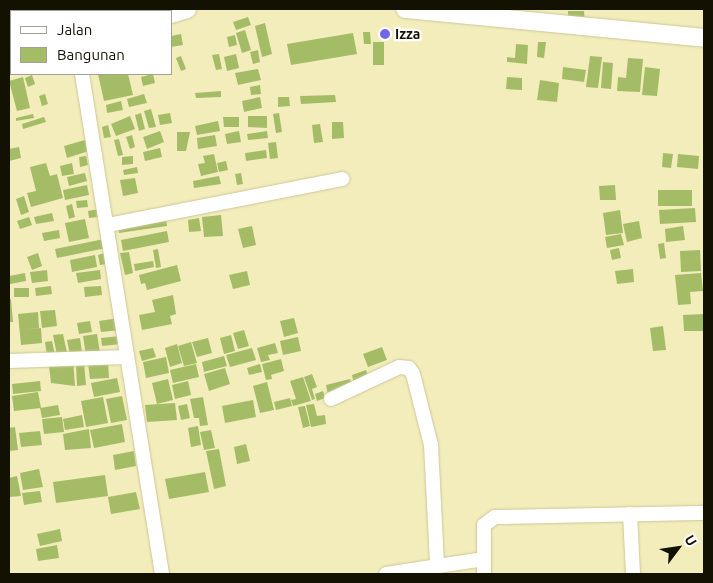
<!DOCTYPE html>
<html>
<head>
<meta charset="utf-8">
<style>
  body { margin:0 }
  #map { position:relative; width:713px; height:583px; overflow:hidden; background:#f3edbc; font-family:Ubuntu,sans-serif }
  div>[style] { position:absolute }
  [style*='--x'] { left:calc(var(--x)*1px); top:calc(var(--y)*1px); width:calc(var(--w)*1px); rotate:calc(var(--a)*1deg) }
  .building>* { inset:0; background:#a4bc66 }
  .roads { filter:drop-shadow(0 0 1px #ccc696) drop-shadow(0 0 1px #ccc696) }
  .minor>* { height:14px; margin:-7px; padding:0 7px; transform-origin:7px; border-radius:7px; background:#fff }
  .tertiary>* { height:18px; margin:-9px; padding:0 9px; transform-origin:9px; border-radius:9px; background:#fff }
  .dots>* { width:14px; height:14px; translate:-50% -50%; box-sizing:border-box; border:2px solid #fff; border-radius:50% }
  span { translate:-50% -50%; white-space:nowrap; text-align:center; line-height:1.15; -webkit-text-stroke:4.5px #fff; paint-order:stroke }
  .poi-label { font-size:14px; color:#131102; font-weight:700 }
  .left { translate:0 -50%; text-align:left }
  .frame { position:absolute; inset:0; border:10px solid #131102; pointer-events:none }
  .legend { position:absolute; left:10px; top:10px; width:162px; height:65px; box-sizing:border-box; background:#fff; border:1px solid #a1a09a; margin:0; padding:6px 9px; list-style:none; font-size:15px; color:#131102 }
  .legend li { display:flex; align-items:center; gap:10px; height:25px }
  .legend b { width:25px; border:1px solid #a1a09a }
  .north { position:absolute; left:653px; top:523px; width:50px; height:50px; -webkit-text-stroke:4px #fff; paint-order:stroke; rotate:59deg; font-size:14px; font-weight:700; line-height:20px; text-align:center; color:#131102 }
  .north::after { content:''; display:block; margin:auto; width:18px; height:22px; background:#131102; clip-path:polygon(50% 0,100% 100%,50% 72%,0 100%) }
</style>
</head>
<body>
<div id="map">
  <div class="building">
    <i style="clip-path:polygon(568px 11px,584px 11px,585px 23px,568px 23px)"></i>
    <i style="clip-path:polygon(248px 17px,251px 25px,236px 30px,233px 22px)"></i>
    <i style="clip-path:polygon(265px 23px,272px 54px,262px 57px,255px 26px)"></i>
    <i style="clip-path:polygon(245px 30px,251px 50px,242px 53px,236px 33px)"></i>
    <i style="clip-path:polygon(363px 32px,370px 32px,371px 44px,364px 44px)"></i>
    <i style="clip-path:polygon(353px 33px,357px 54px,291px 65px,287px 44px)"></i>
    <i style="clip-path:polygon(181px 34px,183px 45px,171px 47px,171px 36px)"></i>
    <i style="clip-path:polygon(235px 35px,237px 45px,229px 47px,227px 37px)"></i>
    <i style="clip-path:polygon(373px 42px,384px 42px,384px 65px,373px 65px)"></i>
    <i style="clip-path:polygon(538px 42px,546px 42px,544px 58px,537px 57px)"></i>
    <i style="clip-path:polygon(516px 44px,528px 45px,527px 64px,507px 62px,507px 57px,515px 58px)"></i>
    <i style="clip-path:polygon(258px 50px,260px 62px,253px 64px,250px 52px)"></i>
    <i style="clip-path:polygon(219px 54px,222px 69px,216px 70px,212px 55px)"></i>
    <i style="clip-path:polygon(236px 54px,239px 68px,227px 71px,224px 57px)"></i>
    <i style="clip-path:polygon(181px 56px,186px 69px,181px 71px,176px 58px)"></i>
    <i style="clip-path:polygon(590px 56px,602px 57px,598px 88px,586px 87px)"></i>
    <i style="clip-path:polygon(628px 58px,643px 59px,640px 92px,617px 91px,618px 77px,626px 78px)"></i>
    <i style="clip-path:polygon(603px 62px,613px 63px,611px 89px,601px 88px)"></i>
    <i style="clip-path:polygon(563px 67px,586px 70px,584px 82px,562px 79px)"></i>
    <i style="clip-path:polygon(645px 67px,660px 69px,657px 96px,642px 95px)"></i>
    <i style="clip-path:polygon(258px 69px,261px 80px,238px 85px,235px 73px)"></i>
    <i style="clip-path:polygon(98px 74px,128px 74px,133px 95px,104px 101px)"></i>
    <i style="clip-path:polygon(153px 74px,155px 83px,143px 86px,141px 77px)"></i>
    <i style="clip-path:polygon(32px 75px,35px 84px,28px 87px,25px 78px)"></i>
    <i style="clip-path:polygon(23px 77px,30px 108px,17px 111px,9px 81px)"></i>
    <i style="clip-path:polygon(507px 77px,522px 78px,522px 90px,506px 89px)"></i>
    <i style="clip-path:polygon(540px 80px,559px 83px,557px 102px,537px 100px)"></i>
    <i style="clip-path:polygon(260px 85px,261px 94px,251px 95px,250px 87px)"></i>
    <i style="clip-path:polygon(221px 91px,221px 97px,196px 98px,195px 93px)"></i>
    <i style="clip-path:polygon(45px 94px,48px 104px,42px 106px,39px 96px)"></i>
    <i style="clip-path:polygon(144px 94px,147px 103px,129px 107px,127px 99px)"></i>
    <i style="clip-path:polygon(335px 95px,336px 102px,301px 104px,300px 96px)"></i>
    <i style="clip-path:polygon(260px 97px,262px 108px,244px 112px,242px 101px)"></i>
    <i style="clip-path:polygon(278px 97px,289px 97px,290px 106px,278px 107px)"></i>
    <i style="clip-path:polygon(121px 101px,123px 110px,107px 113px,106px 105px)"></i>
    <i style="clip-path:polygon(151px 109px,156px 127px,149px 128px,144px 111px)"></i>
    <i style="clip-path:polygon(141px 113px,145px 129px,139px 131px,135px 115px)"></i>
    <i style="clip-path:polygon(170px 113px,172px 123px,160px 125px,158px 115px)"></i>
    <i style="clip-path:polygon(279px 113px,282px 132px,276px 133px,273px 114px)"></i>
    <i style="clip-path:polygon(33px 114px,34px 118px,16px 121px,16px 118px)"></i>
    <i style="clip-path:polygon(130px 116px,135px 129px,116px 136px,111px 124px)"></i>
    <i style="clip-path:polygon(248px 116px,267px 116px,267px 128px,248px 127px)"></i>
    <i style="clip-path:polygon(44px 117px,46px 122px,23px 129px,22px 124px)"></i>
    <i style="clip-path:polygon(223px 117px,239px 117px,239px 127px,224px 127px)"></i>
    <i style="clip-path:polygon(218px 121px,220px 131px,197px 135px,195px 126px)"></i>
    <i style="clip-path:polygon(332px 122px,343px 122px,344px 138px,332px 139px)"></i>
    <i style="clip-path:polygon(320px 124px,323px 142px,314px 143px,312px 125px)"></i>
    <i style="clip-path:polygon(108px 125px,111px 137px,104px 138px,102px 127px)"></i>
    <i style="clip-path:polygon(160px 131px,164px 142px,147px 149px,143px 137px)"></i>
    <i style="clip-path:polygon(239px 131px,241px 142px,227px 144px,225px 134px)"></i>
    <i style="clip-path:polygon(267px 131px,268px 138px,248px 140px,247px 134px)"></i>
    <i style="clip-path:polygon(177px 132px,190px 132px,186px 151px,177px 151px)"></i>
    <i style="clip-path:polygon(132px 135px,135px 147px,130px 149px,126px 137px)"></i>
    <i style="clip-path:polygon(215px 135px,217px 146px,198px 149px,197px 138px)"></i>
    <i style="clip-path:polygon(92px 138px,95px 149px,67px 158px,64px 146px)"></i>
    <i style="clip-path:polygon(119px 139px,123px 155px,118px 156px,114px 140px)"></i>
    <i style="clip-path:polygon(276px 142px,278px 158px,270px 159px,268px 143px)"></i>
    <i style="clip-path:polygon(19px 147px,21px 158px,9px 161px,9px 149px)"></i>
    <i style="clip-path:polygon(160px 148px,162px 157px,145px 161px,143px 152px)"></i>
    <i style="clip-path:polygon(266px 150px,267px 158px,246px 161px,245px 153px)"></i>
    <i style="clip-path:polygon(663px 153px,673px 154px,671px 168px,662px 167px)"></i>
    <i style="clip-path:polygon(214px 154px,218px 172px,201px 176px,198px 164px,205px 163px,203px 156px)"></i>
    <i style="clip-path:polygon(678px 154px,699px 156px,698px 169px,677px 167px)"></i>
    <i style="clip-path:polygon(86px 156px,88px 165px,80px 167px,79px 157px)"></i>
    <i style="clip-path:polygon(133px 156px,133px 164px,122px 165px,122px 157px)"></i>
    <i style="clip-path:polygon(226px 161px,228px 170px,219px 172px,217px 163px)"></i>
    <i style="clip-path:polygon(46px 163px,50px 176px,57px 174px,63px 198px,31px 207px,27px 193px,36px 191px,30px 167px)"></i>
    <i style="clip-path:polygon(72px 163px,74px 174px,62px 176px,60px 166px)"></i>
    <i style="clip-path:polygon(137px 167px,138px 173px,124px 175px,123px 170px)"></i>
    <i style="clip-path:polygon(85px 173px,87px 181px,69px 186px,67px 177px)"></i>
    <i style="clip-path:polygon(241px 173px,243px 184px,237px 185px,235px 174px)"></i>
    <i style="clip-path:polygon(219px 176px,221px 184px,194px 188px,193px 181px)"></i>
    <i style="clip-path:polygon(135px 178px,138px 193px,123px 196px,120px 180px)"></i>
    <i style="clip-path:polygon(87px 185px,89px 195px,65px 200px,63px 190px)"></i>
    <i style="clip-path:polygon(615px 185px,616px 200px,600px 200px,599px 186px)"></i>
    <i style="clip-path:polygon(658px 190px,692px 190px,692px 206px,658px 206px)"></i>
    <i style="clip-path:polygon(24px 196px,29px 212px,21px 215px,16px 199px)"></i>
    <i style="clip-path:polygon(87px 200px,88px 207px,77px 208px,76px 201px)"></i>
    <i style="clip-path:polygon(72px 204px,75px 217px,69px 219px,66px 206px)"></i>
    <i style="clip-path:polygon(104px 208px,105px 216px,89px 218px,88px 211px)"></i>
    <i style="clip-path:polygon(695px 208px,696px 222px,660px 224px,659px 210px)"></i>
    <i style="clip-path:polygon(620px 210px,623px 233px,606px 235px,603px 213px)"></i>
    <i style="clip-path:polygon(52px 213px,54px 221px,36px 224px,34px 217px)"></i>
    <i style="clip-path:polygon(221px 215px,223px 236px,204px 237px,202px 217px)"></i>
    <i style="clip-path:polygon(29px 217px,32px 225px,20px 229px,17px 221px)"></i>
    <i style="clip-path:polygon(166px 218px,167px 226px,119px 233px,118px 225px)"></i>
    <i style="clip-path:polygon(199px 218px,201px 231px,189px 232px,188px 220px)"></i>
    <i style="clip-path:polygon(85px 219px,89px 238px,69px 242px,65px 223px)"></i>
    <i style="clip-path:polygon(639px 221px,642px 238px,627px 242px,623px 224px)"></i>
    <i style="clip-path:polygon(252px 226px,256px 245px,243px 248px,238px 229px)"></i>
    <i style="clip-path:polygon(683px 226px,685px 240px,666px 242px,665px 229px)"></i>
    <i style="clip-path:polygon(59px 230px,60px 238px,44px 241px,42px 233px)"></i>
    <i style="clip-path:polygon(167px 231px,169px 242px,123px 251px,121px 240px)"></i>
    <i style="clip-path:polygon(621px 234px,624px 245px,607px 248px,605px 237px)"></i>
    <i style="clip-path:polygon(104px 239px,106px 248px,57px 258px,55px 249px)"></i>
    <i style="clip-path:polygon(664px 243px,666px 258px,660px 259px,658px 244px)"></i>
    <i style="clip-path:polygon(619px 248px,621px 258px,612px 260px,610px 250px)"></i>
    <i style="clip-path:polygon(158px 249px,161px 267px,156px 268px,153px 250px)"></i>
    <i style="clip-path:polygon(700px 250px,701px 271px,681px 272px,680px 251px)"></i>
    <i style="clip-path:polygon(129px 252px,133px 273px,125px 275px,120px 253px)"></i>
    <i style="clip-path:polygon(38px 253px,42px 266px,32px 270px,27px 257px)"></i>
    <i style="clip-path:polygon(105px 253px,107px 264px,100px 265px,98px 255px)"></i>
    <i style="clip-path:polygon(95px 255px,97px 267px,72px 272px,70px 260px)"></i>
    <i style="clip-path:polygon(153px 261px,154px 267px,135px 271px,134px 264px)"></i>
    <i style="clip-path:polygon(177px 265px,181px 281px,147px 290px,145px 283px,141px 284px,139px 275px)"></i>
    <i style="clip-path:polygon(633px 269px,634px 282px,617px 284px,615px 271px)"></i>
    <i style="clip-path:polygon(47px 270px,48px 281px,32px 283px,30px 272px)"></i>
    <i style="clip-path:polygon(100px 270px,101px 279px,78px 283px,76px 273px)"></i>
    <i style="clip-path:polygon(247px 271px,250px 285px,233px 289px,229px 275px)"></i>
    <i style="clip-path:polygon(25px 273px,26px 281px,10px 284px,9px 276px)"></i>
    <i style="clip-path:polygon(701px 273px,703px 291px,690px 292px,691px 304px,678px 305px,675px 275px)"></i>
    <i style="clip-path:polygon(51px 286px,52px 294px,36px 296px,35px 288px)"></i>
    <i style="clip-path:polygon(101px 286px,102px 295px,85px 297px,84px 287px)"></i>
    <i style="clip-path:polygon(14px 288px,29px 288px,29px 297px,14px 297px)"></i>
    <i style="clip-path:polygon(173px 295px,176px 314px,170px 316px,172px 324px,142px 330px,139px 315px,155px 312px,152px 300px)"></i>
    <i style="clip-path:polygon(9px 299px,11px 299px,13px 322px,9px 322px)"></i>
    <i style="clip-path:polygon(55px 310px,57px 326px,42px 328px,40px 311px)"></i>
    <i style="clip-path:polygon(38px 312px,39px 328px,22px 330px,41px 328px,42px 343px,21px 345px,18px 314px)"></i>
    <i style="clip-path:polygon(704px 314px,704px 331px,684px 331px,683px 315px)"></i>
    <i style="clip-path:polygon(119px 318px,121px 330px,101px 332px,99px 321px)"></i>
    <i style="clip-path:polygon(294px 318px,298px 333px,284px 337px,280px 321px)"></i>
    <i style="clip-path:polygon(90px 321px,92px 332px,79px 334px,77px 323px)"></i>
    <i style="clip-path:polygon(663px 326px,666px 350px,653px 351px,650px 328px)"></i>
    <i style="clip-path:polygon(244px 330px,249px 346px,238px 349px,233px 333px)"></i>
    <i style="clip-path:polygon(63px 334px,67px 353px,57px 355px,53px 335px)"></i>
    <i style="clip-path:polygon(97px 334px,100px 353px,86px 355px,83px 336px)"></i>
    <i style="clip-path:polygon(231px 335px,235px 351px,224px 354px,220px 338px)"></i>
    <i style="clip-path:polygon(120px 336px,121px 344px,102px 346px,101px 338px)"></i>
    <i style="clip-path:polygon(298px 337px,301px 351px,283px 355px,280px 341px)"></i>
    <i style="clip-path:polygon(80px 338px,82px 353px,70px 355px,67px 340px)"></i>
    <i style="clip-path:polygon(208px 338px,212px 353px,197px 357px,192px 342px)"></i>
    <i style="clip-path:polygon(52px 341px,55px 355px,47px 356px,45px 342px)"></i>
    <i style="clip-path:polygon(191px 342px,197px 363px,184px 366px,178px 346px)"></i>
    <i style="clip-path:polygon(275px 343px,278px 353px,268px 355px,270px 360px,261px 362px,257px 348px)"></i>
    <i style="clip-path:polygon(177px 344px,182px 363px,170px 367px,165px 348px)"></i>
    <i style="clip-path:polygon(382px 347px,387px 360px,368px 367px,363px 354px)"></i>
    <i style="clip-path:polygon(153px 348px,156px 357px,142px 361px,139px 351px)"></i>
    <i style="clip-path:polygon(252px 348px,256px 360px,230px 367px,226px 355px)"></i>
    <i style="clip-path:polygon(224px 356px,227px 366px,204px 372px,202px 362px)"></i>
    <i style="clip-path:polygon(166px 357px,169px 373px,146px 378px,143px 362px)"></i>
    <i style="clip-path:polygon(281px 359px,284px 371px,271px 375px,272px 379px,266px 380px,262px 364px)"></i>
    <i style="clip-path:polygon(73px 360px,75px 386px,51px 383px,49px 366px)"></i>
    <i style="clip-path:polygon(108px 361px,109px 378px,90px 379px,88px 363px)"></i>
    <i style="clip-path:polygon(84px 363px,86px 385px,77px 386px,76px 364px)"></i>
    <i style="clip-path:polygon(196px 364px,199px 377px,173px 383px,170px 370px)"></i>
    <i style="clip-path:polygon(260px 364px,262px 372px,249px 375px,247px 368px)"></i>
    <i style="clip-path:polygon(225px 368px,230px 384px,209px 391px,204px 374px)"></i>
    <i style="clip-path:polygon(366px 370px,369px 379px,354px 384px,352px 375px)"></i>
    <i style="clip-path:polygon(312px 374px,317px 387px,312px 389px,315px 399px,312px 400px,304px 377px)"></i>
    <i style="clip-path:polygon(303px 377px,311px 401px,293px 406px,291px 400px,296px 399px,290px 381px)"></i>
    <i style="clip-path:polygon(117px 378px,120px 392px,94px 397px,91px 383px)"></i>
    <i style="clip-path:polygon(168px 379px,173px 400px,157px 404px,152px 383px)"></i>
    <i style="clip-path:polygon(350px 379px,352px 388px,328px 395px,326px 385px)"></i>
    <i style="clip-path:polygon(40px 381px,41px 391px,13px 394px,12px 384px)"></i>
    <i style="clip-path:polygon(188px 381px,191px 395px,175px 399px,172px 385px)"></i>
    <i style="clip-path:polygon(267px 382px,274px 410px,260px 413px,253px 386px)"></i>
    <i style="clip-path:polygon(323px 391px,325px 398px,317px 401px,315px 394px)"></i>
    <i style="clip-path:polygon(38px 392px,41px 408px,14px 411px,12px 396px)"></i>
    <i style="clip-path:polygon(122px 396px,127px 420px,111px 423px,106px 399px)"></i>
    <i style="clip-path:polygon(103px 397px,108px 423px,86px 427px,81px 401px)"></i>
    <i style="clip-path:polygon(203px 397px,208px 425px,200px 426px,199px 418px,194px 418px,190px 399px)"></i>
    <i style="clip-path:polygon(290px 398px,292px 406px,276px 410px,274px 402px)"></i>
    <i style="clip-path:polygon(253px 400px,256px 417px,225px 423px,222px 406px)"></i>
    <i style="clip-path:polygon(175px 403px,177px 420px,147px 422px,145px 405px)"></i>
    <i style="clip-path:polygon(187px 404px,190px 418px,181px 420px,178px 406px)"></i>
    <i style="clip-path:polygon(314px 404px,317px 416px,325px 415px,326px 424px,311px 427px,306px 405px)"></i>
    <i style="clip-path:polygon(58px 405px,60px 415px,42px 418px,40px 408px)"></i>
    <i style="clip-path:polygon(305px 406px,310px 426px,303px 428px,298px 407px)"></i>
    <i style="clip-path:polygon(82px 415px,84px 427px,65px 430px,63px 419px)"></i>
    <i style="clip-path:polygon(62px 417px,64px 432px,44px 434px,42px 419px)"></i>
    <i style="clip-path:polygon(122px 424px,125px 442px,94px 448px,90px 430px)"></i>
    <i style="clip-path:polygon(198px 426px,201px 445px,191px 447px,188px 428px)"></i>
    <i style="clip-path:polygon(15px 427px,18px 450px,9px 451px,9px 428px)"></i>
    <i style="clip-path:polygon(89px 429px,91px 448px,65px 450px,63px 434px)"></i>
    <i style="clip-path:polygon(211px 430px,215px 448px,204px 450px,200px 432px)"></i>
    <i style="clip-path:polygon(40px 431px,42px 445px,21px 447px,19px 433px)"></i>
    <i style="clip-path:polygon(246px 444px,250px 461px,237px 464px,234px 447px)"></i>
    <i style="clip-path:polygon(219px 449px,226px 486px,214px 489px,206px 451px)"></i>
    <i style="clip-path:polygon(134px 451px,136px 466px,115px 470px,113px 455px)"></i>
    <i style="clip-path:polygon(39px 469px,43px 487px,23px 490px,20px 473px)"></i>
    <i style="clip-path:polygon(205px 472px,209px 492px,169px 499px,165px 479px)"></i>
    <i style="clip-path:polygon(105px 475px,108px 496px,56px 503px,53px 482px)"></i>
    <i style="clip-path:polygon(17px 476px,21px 496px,10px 497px,9px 478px)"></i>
    <i style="clip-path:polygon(40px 491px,42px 502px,24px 505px,22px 493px)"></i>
    <i style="clip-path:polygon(136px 492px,140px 509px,111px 514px,108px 497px)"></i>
    <i style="clip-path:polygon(60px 529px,62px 541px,40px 546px,37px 534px)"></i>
    <i style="clip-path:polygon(57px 545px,59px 558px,38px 561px,36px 549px)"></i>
  </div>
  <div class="roads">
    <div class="minor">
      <i style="--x:103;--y:9;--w:2;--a:90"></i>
      <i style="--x:82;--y:74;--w:506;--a:80.91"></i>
      <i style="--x:108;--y:225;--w:239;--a:-11.1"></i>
      <i style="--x:9;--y:361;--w:117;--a:-2"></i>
      <i style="--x:331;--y:399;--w:75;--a:-25.2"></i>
      <i style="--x:399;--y:367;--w:10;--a:6"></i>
      <i style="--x:409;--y:368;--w:7;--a:56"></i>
      <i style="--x:413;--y:374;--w:73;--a:75.8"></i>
      <i style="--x:431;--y:445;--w:120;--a:87.1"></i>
      <i style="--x:630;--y:514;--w:60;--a:87.1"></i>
      <i style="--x:386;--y:574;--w:99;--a:-8.7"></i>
      <i style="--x:484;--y:574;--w:49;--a:-90"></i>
      <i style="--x:484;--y:525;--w:14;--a:-36"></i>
      <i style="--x:495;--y:517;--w:209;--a:-1.1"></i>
    </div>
    <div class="tertiary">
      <i style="--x:405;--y:9;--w:300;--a:5.5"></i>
      <i style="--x:171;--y:14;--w:17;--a:-17"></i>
      <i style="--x:9;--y:63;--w:2;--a:-27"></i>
    </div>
  </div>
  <div class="dots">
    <i style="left:385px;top:34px;background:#6f68e2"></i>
  </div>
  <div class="poi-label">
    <span class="left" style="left:395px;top:34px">Izza</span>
  </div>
  <div class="frame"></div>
  <ul class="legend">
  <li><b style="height:6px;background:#fff"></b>Jalan</li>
  <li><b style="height:14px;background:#a4bc66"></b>Bangunan</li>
  </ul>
  <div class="north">U</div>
</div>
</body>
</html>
